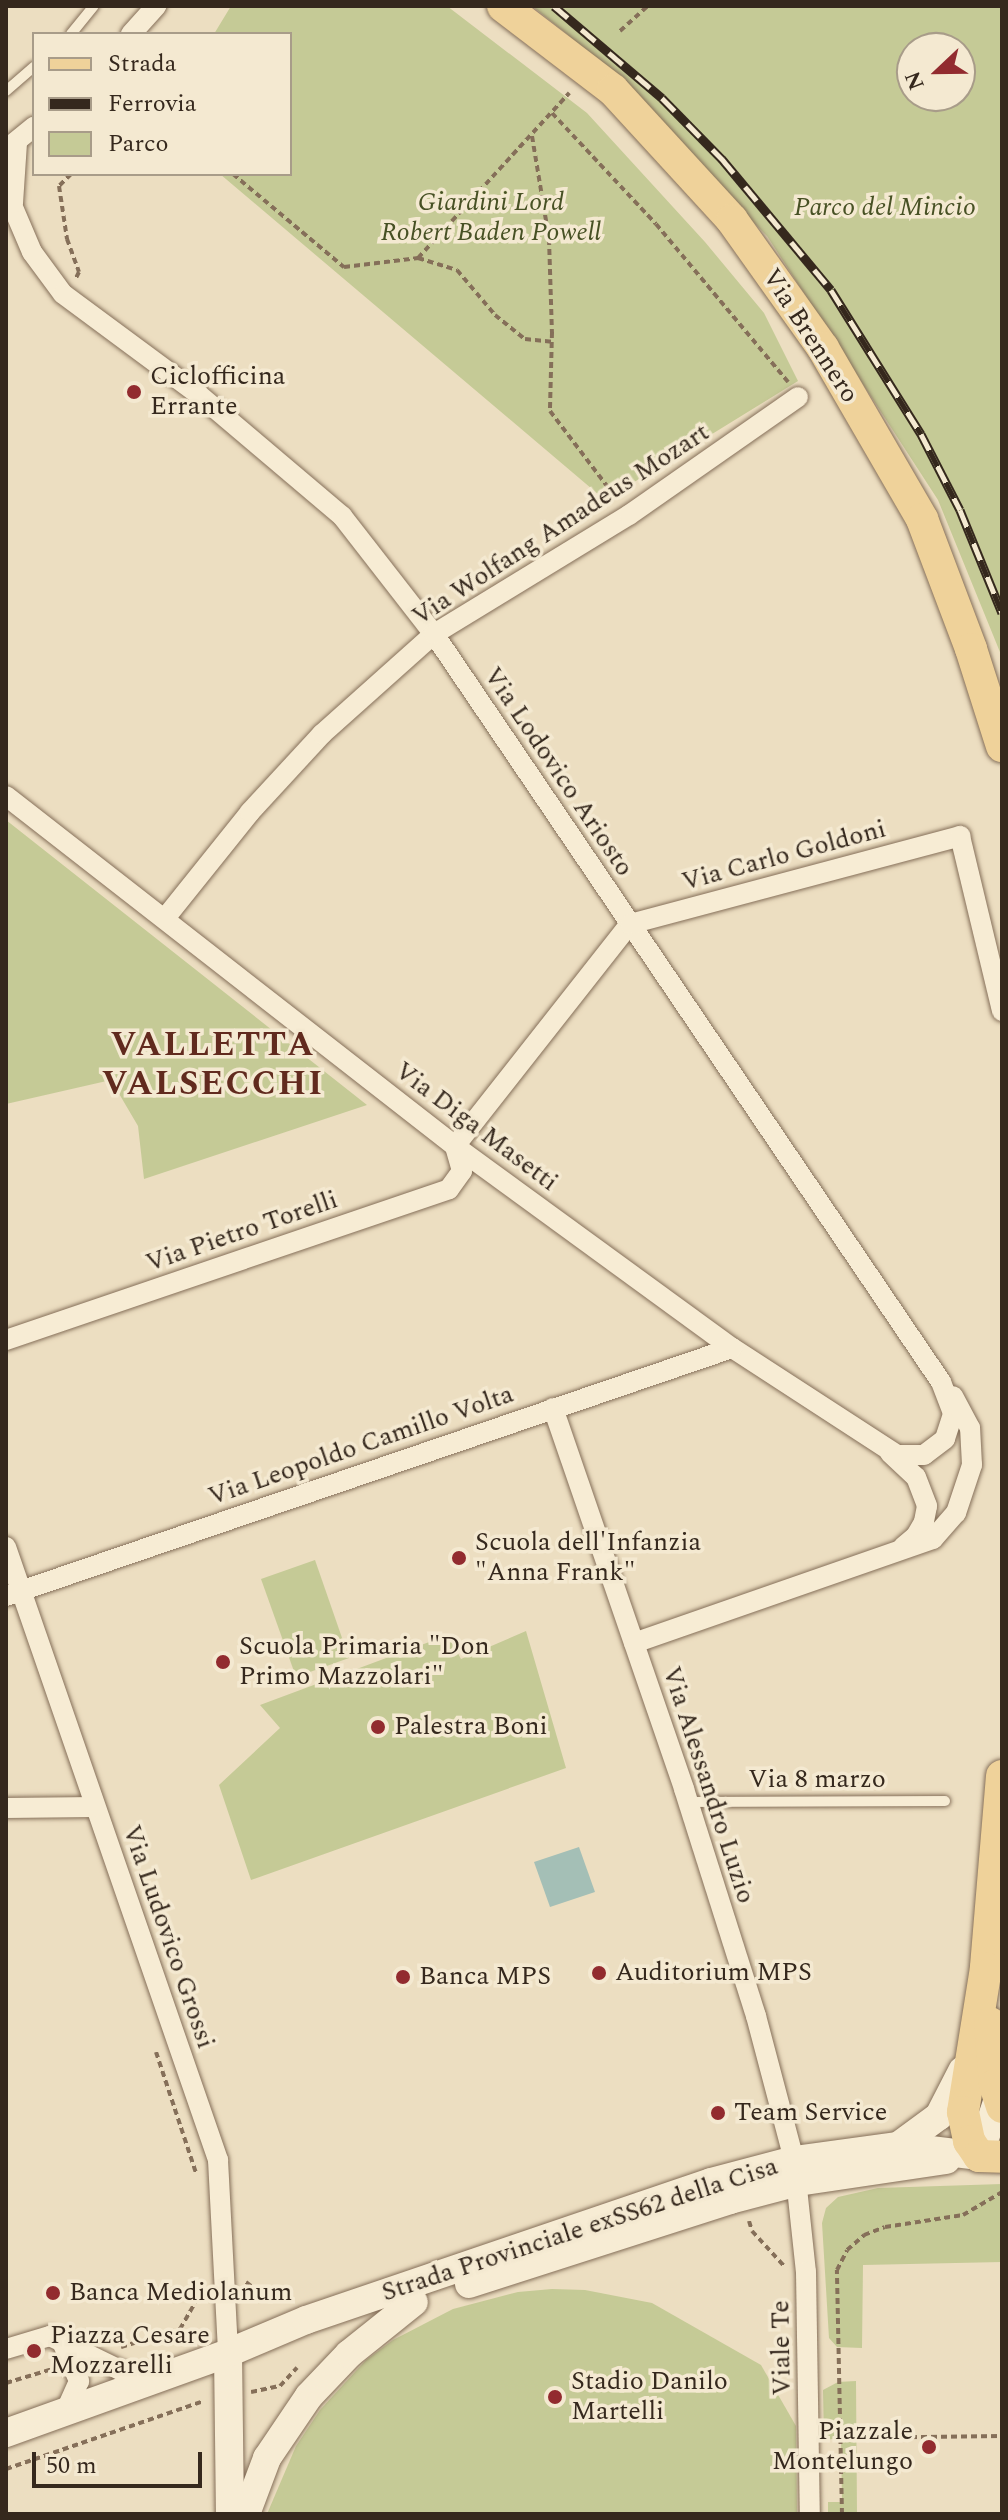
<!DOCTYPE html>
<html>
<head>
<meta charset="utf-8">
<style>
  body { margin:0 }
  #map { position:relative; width:1008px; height:2520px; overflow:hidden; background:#ecdec1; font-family:Spectral,serif }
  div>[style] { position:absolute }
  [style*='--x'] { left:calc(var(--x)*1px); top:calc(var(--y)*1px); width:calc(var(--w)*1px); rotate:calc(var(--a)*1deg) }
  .green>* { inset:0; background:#c5ca96 }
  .water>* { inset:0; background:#a4bfb6 }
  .path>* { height:4px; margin-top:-2px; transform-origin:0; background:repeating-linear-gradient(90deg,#856f59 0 6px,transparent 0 10px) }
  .roads { filter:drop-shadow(0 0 2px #856f59) drop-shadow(0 0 2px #856f59) }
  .lane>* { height:10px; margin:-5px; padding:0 5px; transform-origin:5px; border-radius:5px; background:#f7ecd4 }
  .street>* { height:20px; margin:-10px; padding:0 10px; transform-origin:10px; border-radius:10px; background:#f7ecd4 }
  .secondary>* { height:28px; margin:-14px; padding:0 14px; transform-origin:14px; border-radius:14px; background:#f7ecd4 }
  .primary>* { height:32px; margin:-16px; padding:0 16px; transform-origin:16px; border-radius:16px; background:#efd29a }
  .rail>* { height:9px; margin-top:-4.5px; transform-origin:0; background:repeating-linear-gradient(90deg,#f4e9d1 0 18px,#35281d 0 36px); box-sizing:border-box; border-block:2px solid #35281d }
  .dots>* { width:22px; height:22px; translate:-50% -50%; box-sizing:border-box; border:4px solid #f4e9d1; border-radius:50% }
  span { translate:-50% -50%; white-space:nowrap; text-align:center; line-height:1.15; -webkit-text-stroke:7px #f4e9d1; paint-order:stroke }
  .park-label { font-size:26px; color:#475124; font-style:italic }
  .street-label { font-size:26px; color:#35281d }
  .poi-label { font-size:26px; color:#35281d }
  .left { translate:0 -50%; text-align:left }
  .right { translate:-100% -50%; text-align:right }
  .district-label { font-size:34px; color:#612a1e; font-weight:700; letter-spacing:2px }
  .frame { position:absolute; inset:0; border:8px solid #35281d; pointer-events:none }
  .legend { position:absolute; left:32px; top:32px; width:260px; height:144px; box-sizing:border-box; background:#f4e9d1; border:2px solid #a89c89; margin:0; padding:10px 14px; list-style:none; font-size:24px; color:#35281d }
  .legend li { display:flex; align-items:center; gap:16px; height:40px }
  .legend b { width:40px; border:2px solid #a89c89 }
  .north { position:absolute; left:896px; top:32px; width:80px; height:80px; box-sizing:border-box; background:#f4e9d1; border:2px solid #a89c89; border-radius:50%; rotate:248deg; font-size:22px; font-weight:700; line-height:32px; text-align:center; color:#35281d }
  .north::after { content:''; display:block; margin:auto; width:28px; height:36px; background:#922b2f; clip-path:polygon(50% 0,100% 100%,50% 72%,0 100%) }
  .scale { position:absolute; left:32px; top:2452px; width:170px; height:36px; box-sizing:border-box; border:4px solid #35281d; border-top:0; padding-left:10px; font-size:24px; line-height:28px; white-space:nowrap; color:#35281d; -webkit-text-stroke:6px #f4e9d1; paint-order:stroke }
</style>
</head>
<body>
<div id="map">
  <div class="green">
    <i style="clip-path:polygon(231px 6px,447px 6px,587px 113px,705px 242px,764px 313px,798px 381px,605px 500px,220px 174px,290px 174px,290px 34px,214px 34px)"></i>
    <i style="clip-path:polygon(evenodd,532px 6px,1002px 6px,1002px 657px,938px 500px,767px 236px,567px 34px,532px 6px,912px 48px,960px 48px,960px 96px,912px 96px,912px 48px)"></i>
    <i style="clip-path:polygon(6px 820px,367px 1105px,144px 1179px,138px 1126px,111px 1080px,6px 1104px)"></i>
    <i style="clip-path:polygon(315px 1560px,349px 1658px,296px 1677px,261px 1579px)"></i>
    <i style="clip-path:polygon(526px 1631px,566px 1768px,251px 1880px,219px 1785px,280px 1728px,260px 1705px,448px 1635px,461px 1659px)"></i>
    <i style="clip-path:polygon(1002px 2184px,1002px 2262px,863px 2265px,862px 2348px,837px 2347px,829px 2338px,822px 2223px,826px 2208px,838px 2197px,878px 2188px)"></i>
    <i style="clip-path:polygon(552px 2289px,585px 2290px,652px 2303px,761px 2365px,796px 2426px,797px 2514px,267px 2514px,296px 2446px,320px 2410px,366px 2360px,393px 2340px,453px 2309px,518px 2292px)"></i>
    <i style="clip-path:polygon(856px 2381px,857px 2514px,828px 2514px,828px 2502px,842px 2502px,841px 2438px,824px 2440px,823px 2390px,838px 2382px)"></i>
  </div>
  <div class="water">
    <i style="clip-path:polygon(579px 1847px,595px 1892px,550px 1907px,534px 1862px)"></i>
  </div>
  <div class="path">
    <i style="--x:620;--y:31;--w:38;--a:-42"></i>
    <i style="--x:552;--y:113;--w:152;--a:46.9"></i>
    <i style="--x:656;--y:224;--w:206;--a:50.1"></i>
    <i style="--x:532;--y:136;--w:104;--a:80.6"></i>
    <i style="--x:549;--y:239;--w:93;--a:88.2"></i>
    <i style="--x:552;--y:332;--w:79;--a:91.5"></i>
    <i style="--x:550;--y:411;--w:109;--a:52.8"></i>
    <i style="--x:71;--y:174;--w:17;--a:135"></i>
    <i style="--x:59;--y:186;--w:54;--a:81.4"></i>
    <i style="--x:67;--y:239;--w:35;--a:70"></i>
    <i style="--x:79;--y:272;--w:7;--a:117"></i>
    <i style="--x:233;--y:174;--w:145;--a:40"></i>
    <i style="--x:344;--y:267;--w:75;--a:-6.9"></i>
    <i style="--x:418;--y:258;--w:224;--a:-47.5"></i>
    <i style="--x:418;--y:258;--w:41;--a:17.1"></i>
    <i style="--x:457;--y:270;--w:59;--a:49.8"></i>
    <i style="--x:495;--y:315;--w:38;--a:39"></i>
    <i style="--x:525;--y:339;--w:27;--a:6"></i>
    <i style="--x:156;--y:2052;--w:127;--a:71.7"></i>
    <i style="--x:749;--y:2221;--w:10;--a:73"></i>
    <i style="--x:752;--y:2231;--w:49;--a:47.5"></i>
    <i style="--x:246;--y:2282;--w:11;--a:38"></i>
    <i style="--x:255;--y:2289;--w:17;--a:0"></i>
    <i style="--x:121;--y:2347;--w:62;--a:-17"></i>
    <i style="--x:180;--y:2329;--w:46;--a:-60.1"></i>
    <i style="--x:6;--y:2383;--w:48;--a:-16.9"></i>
    <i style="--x:251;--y:2392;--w:30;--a:-12"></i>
    <i style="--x:280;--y:2386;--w:25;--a:-47"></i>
    <i style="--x:841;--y:2438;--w:161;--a:-0.7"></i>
    <i style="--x:6;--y:2469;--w:208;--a:-19"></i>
    <i style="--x:842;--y:2514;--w:244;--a:-91.2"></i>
    <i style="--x:837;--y:2270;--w:22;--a:-63"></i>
    <i style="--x:847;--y:2250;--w:23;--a:-41"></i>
    <i style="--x:864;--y:2235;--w:22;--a:-21"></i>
    <i style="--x:885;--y:2227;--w:79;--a:-8.7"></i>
    <i style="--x:963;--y:2215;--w:45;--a:-30.5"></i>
  </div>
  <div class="roads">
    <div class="lane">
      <i style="--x:71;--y:34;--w:36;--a:-51"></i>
      <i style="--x:6;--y:91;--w:37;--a:-41"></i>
      <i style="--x:688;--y:1802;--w:257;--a:-0.2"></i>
    </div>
    <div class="street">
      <i style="--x:131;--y:34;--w:38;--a:-48"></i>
      <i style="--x:9;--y:147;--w:32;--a:-39"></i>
      <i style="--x:6;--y:191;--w:66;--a:66.9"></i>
      <i style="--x:32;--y:252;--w:52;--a:53.6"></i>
      <i style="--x:63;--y:294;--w:168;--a:36.5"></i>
      <i style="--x:198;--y:394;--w:189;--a:40.3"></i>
      <i style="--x:342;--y:516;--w:150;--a:52.1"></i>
      <i style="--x:434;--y:634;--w:904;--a:55.87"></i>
      <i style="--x:941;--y:1382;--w:34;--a:69"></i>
      <i style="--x:953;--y:1414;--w:26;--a:108"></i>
      <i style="--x:945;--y:1439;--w:26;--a:143"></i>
      <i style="--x:924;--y:1455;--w:27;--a:180"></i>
      <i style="--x:897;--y:1455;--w:197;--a:-147"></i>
      <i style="--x:732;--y:1348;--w:343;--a:-143.9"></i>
      <i style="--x:455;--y:1146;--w:569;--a:-142.06"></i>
      <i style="--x:13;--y:203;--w:61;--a:-86.2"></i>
      <i style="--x:166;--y:917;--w:134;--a:-51.3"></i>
      <i style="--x:250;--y:812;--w:106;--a:-47.3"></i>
      <i style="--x:322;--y:734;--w:150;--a:-41.8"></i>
      <i style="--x:434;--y:634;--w:228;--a:-31.4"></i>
      <i style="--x:629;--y:515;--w:206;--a:-34.9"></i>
      <i style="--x:455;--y:1146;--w:283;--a:-51.8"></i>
      <i style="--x:630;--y:924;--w:342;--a:-14.9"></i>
      <i style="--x:960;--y:836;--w:180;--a:76.5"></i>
      <i style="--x:6;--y:1340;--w:468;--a:-18.8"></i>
      <i style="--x:449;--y:1189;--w:22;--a:-54"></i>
      <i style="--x:462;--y:1171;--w:26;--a:-106"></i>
      <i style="--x:553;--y:1408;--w:403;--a:71"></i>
      <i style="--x:684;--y:1789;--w:238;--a:72.4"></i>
      <i style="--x:756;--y:2016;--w:149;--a:75.2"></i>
      <i style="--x:794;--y:2160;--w:113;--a:83.9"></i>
      <i style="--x:806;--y:2272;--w:242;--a:89.1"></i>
      <i style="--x:890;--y:1453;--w:35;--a:43"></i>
      <i style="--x:916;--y:1477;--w:31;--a:69"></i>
      <i style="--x:927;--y:1506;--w:16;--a:101"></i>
      <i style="--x:924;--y:1522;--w:16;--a:120"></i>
      <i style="--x:916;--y:1536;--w:17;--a:140"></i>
      <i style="--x:6;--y:1547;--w:649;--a:70.92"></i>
      <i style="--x:218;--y:2160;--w:193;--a:87"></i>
      <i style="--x:6;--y:1596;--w:767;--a:-18.86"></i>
      <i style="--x:634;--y:1643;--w:317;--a:-19.2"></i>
      <i style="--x:933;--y:1539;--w:35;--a:-49"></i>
      <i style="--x:956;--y:1513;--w:51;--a:-71.6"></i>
      <i style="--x:972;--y:1465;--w:37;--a:-93"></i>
      <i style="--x:970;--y:1428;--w:36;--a:-118"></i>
      <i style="--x:6;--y:1808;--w:89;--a:-0.6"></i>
      <i style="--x:62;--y:2342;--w:43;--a:66.4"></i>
      <i style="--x:79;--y:2381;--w:36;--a:114"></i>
      <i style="--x:6;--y:2349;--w:46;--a:-16.5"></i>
      <i style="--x:50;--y:2336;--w:108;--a:25.9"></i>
    </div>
    <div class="secondary">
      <i style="--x:898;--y:2146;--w:51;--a:-36.2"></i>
      <i style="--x:939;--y:2116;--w:51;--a:-62.9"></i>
      <i style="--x:979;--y:2156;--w:60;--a:-71.6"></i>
      <i style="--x:469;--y:2284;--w:274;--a:-17.8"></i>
      <i style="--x:730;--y:2200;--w:70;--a:-14.8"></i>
      <i style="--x:798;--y:2182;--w:150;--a:-8.5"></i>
      <i style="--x:228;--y:2353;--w:161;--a:89.3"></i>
      <i style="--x:6;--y:2433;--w:236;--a:-19.8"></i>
      <i style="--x:228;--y:2353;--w:85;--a:-22.9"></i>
      <i style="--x:306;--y:2320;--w:428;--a:-18.8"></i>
      <i style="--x:711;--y:2182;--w:86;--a:-14.8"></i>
      <i style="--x:794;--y:2160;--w:105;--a:-7.7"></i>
      <i style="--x:898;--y:2146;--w:82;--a:7"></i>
      <i style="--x:246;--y:2514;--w:60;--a:-69.4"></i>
      <i style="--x:267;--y:2458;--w:75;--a:-55.9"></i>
      <i style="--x:309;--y:2396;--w:58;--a:-46.4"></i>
      <i style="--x:349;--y:2354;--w:83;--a:-38.7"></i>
    </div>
    <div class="primary">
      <i style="--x:503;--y:6;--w:138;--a:37.4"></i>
      <i style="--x:613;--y:90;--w:176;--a:47.5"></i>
      <i style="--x:732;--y:220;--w:157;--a:54.6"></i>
      <i style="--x:823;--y:348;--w:198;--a:59.9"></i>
      <i style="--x:922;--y:519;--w:139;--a:69.3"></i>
      <i style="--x:971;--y:649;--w:102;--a:72.3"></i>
      <i style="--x:1002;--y:1776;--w:193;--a:94.8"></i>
      <i style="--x:986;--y:1968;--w:146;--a:99.1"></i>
      <i style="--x:963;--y:2112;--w:30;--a:78"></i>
      <i style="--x:969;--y:2141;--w:18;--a:56"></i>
      <i style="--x:979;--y:2156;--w:23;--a:2"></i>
      <i style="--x:990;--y:2023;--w:62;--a:85.4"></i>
      <i style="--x:995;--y:2085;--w:23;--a:72"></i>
    </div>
  </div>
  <div class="rail">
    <i style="--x:554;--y:6;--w:142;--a:40.4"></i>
    <i style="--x:662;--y:98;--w:86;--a:45.5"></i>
    <i style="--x:722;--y:159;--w:170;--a:50.2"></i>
    <i style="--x:831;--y:290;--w:170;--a:58"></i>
    <i style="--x:921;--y:434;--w:85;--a:62.8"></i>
    <i style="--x:960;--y:510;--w:111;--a:67.8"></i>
  </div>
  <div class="dots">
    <i style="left:134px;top:392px;background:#922b2f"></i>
    <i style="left:459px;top:1558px;background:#922b2f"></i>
    <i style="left:223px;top:1662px;background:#922b2f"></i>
    <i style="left:378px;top:1727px;background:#922b2f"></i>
    <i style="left:599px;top:1973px;background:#922b2f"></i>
    <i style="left:403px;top:1977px;background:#922b2f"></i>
    <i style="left:718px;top:2113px;background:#922b2f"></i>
    <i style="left:53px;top:2293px;background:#922b2f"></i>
    <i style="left:34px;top:2351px;background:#922b2f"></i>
    <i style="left:555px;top:2397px;background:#922b2f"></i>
    <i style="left:929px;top:2447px;background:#922b2f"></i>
  </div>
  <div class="park-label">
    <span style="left:491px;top:218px">Giardini Lord<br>Robert Baden Powell</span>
    <span style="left:885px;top:208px">Parco del Mincio</span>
  </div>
  <div class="street-label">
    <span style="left:810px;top:336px;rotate:57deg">Via Brennero</span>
    <span style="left:561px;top:525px;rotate:-33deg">Via Wolfang Amadeus Mozart</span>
    <span style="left:558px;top:772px;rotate:56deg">Via Lodovico Ariosto</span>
    <span style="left:784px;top:856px;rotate:-15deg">Via Carlo Goldoni</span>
    <span style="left:476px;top:1127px;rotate:37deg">Via Diga Masetti</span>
    <span style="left:242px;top:1232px;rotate:-19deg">Via Pietro Torelli</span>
    <span style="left:361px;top:1446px;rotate:-19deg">Via Leopoldo Camillo Volta</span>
    <span style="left:817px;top:1780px">Via 8 marzo</span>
    <span style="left:708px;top:1785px;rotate:72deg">Via Alessandro Luzio</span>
    <span style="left:168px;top:1937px;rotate:71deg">Via Ludovico Grossi</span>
    <span style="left:580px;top:2230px;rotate:-18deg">Strada Provinciale exSS62 della Cisa</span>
    <span style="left:782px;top:2348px;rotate:-91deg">Viale Te</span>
  </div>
  <div class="poi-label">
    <span class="left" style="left:150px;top:392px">Ciclofficina<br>Errante</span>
    <span class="left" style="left:475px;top:1558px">Scuola dell'Infanzia<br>"Anna Frank"</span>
    <span class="left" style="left:239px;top:1662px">Scuola Primaria "Don<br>Primo Mazzolari"</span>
    <span class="left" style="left:394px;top:1727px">Palestra Boni</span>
    <span class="left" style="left:615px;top:1973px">Auditorium MPS</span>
    <span class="left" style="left:419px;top:1977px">Banca MPS</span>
    <span class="left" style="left:734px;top:2113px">Team Service</span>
    <span class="left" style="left:69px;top:2293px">Banca Mediolanum</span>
    <span class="left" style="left:50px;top:2351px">Piazza Cesare<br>Mozzarelli</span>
    <span class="left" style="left:571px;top:2397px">Stadio Danilo<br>Martelli</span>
    <span class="right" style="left:913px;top:2447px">Piazzale<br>Montelungo</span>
  </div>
  <div class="district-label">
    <span style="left:213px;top:1065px">VALLETTA<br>VALSECCHI</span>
  </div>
  <div class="frame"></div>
  <ul class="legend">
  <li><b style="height:10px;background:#efd29a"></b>Strada</li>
  <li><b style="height:10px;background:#35281d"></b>Ferrovia</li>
  <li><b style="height:22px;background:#c5ca96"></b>Parco</li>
  </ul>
  <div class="north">N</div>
  <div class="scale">50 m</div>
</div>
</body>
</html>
